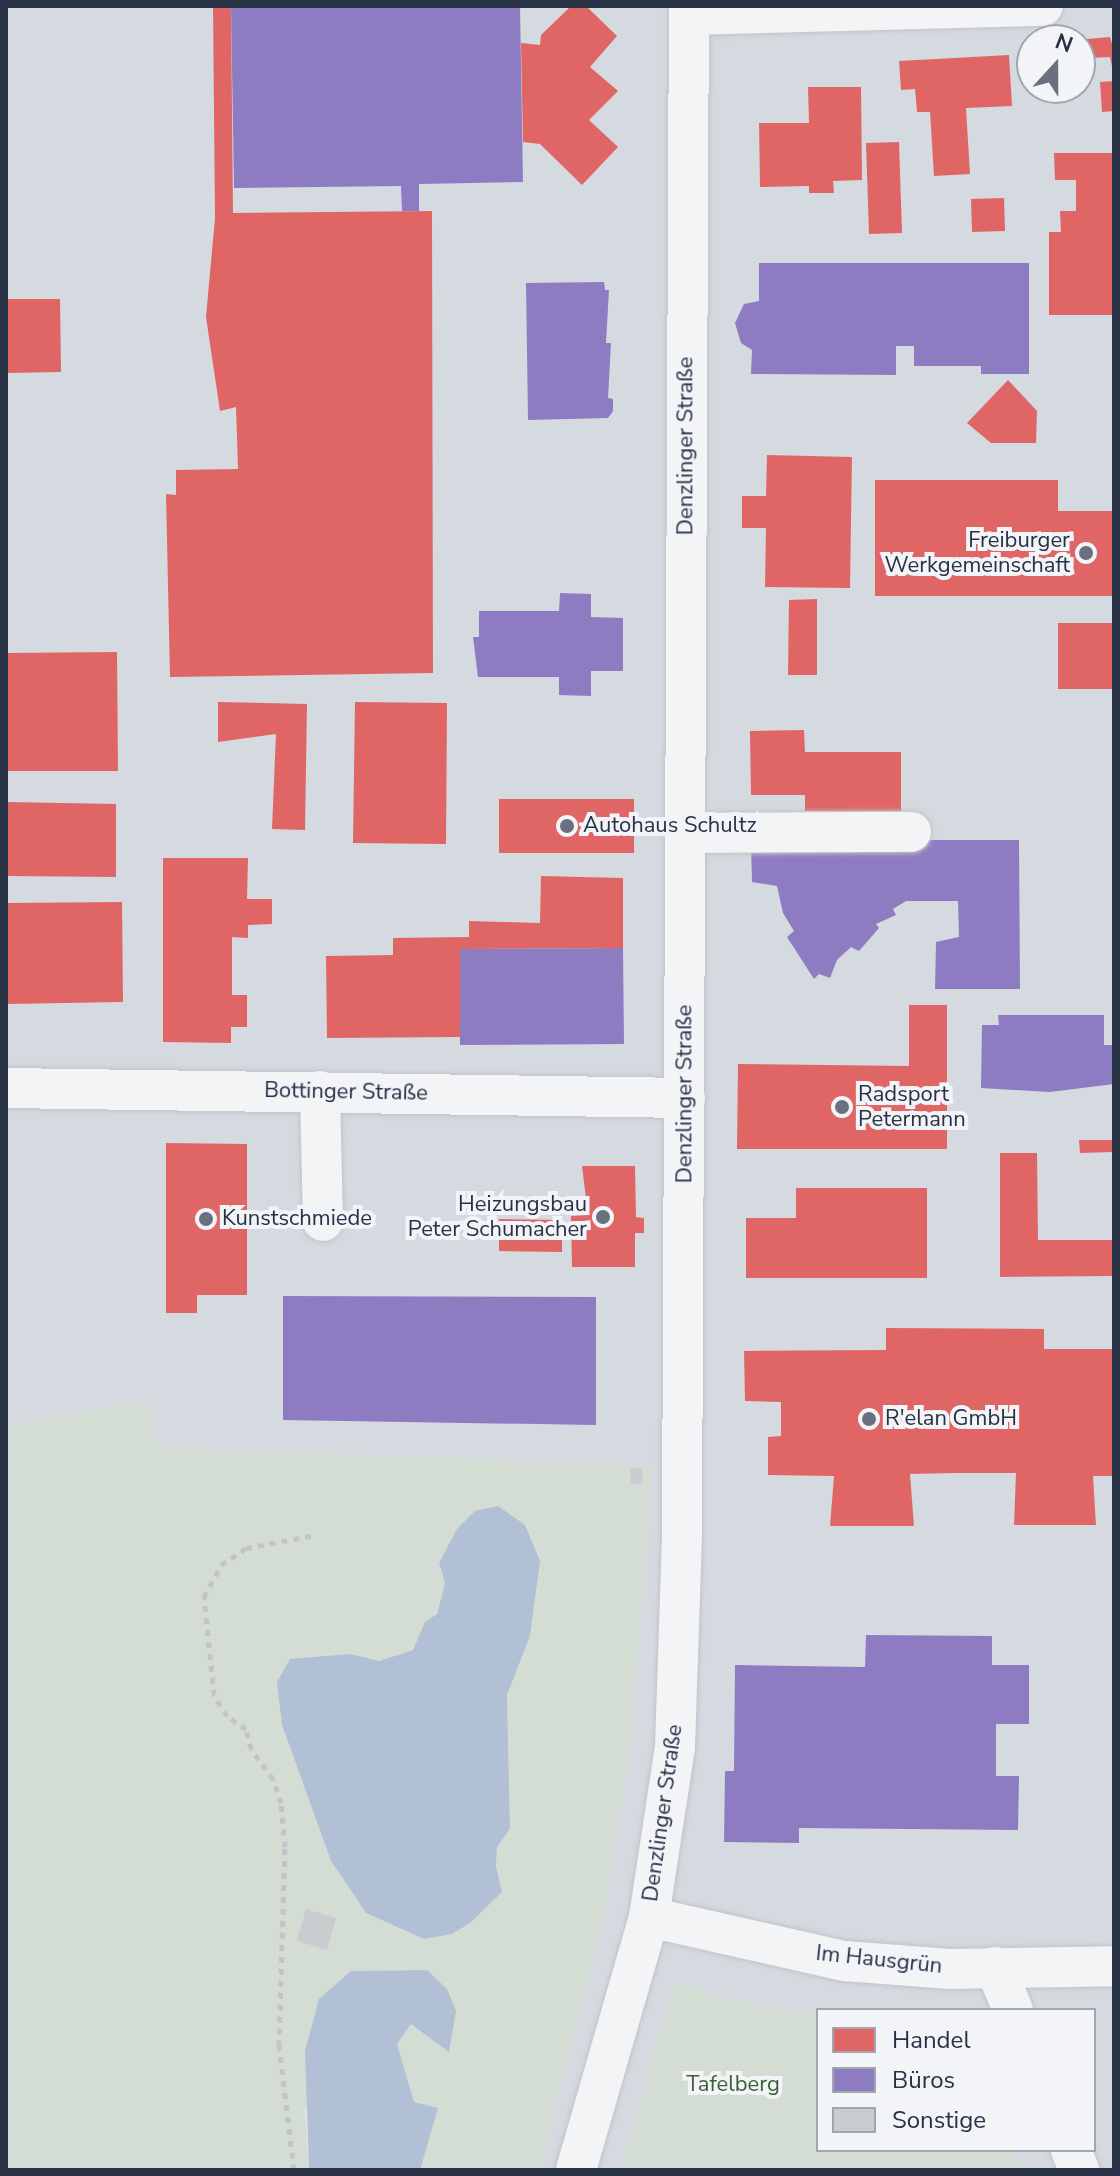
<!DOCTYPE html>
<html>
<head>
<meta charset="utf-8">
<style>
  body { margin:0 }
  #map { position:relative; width:1120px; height:2176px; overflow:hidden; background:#e4e6e9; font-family:"Nunito Sans",sans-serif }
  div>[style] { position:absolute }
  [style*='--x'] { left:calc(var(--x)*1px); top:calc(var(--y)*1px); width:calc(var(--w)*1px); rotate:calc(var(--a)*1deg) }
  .built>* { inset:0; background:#d5d9e0 }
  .green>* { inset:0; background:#d4ddd4 }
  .water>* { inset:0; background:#b1c0d5 }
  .shops>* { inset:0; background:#e06666 }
  .offices>* { inset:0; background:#8e7cc3 }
  .building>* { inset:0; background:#cacdd0 }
  .path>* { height:5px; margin-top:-2.5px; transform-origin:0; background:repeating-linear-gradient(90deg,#c3c4c9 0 6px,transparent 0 12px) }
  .roads { filter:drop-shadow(0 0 2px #c2c4c7) drop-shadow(0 0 2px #c2c4c7) }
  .minor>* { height:40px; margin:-20px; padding:0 20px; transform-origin:20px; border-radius:20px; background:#f3f4f6 }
  .dots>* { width:22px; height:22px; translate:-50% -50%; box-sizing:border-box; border:4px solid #f2f4f8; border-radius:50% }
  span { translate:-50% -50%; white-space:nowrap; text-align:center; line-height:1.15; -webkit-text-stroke:8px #f2f4f8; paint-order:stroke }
  .street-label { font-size:22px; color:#293145 }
  .poi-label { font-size:22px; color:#293145 }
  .right { translate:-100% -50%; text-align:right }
  .left { translate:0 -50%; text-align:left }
  .park-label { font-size:22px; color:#3a6135 }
  .frame { position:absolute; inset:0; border:8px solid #293145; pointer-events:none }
  .legend { position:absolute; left:816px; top:2008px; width:280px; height:144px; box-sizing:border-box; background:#f2f4f8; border:2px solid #a2a6b0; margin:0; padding:10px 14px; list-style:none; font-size:24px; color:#293145 }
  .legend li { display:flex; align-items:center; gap:16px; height:40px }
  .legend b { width:40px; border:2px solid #a2a6b0 }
  .north { position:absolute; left:1016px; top:24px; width:80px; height:80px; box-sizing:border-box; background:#f2f4f8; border:2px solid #a2a6b0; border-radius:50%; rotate:21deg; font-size:22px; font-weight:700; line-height:32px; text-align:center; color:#293145 }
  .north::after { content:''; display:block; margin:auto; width:28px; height:36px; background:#6a707e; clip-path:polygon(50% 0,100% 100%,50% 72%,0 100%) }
</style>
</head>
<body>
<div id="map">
  <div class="built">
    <i style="clip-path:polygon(evenodd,6px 6px,1114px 6px,1114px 2170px,1022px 2170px,1013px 2150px,1094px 2150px,1094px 2010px,818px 2014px,713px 1997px,688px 1983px,673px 1988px,621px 2170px,539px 2170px,604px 1914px,630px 1747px,653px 1466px,159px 1448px,146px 1400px,6px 1427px,6px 6px,1032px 40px,1080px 40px,1080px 88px,1032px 88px,1032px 40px)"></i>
  </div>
  <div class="green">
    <i style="clip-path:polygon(evenodd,146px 1400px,160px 1448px,653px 1465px,630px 1747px,604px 1914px,539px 2170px,420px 2170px,414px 2103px,397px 2044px,411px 2024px,427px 1970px,351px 1971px,305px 2110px,309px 2170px,6px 2170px,6px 1427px,146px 1400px,439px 1563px,530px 1636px,507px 1695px,510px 1829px,497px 1847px,496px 1867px,502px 1892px,452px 1934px,425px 1939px,366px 1913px,350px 1890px,331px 1861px,282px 1725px,332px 1656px,379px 1661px,413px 1650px,425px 1623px,437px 1614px,445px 1583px,439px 1563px)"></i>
    <i style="clip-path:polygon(688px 1983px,713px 1997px,818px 2014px,818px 2150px,1013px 2150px,1022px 2170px,621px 2170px,673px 1987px)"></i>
  </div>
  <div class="water">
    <i style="clip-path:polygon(498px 1506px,525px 1525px,540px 1561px,530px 1636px,507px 1695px,510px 1829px,497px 1847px,496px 1866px,502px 1892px,470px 1923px,452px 1934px,424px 1939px,366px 1913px,331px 1861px,282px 1725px,277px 1682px,290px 1659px,350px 1654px,379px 1661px,413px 1650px,425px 1622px,437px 1614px,445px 1583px,439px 1563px,457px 1529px,475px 1511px)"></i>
    <i style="clip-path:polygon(427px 1970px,447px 1989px,456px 2011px,449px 2052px,411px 2024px,397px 2044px,414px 2102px,438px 2108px,420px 2170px,309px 2170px,305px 2051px,319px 1999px,351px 1971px)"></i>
  </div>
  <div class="shops">
    <i style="clip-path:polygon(213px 6px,231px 6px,233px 213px,432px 211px,433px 673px,170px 677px,166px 494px,176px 495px,176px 470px,238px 469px,236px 407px,220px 411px,206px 317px,215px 218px)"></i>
    <i style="clip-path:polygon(571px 6px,586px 6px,617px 36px,590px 67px,618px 91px,589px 120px,618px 147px,582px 185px,540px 144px,523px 142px,521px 43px,540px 45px,541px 35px)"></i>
    <i style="clip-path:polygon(1110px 37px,1114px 51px,1114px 76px,1110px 57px,1087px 58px,1087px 39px)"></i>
    <i style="clip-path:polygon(1009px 55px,1012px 106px,966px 108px,970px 174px,934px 176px,930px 112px,917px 112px,915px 89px,901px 90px,899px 61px)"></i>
    <i style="clip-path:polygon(1114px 81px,1114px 111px,1102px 112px,1100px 82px)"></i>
    <i style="clip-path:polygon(808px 87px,861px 87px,862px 180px,833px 181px,834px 193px,809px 193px,809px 186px,760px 187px,759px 123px,809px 123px)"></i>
    <i style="clip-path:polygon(899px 142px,902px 233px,869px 234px,866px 143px)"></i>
    <i style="clip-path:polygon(1054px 153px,1114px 153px,1114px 315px,1049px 315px,1049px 232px,1061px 232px,1060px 211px,1076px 211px,1076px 180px,1055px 180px)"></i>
    <i style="clip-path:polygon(1004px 198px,1005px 231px,972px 232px,971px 199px)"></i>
    <i style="clip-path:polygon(6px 299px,60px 299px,61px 372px,6px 373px)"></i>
    <i style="clip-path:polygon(1008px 380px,1037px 411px,1036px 443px,991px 443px,967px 423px)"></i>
    <i style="clip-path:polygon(767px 455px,852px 457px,850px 588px,765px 587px,766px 528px,742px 528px,742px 496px,766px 496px)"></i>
    <i style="clip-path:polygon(875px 480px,1058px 480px,1058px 511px,1114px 511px,1114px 596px,875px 596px)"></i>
    <i style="clip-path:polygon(817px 599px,817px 675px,788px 675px,789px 600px)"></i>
    <i style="clip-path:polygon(1058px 623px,1114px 623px,1114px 689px,1058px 689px)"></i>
    <i style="clip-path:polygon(117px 652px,118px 771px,6px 771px,6px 653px)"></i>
    <i style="clip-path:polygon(218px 702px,307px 704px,305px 830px,272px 829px,276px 734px,218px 742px)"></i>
    <i style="clip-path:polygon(355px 702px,447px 703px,446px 844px,353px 843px)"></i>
    <i style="clip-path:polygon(804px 730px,805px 752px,901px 752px,901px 811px,805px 811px,805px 795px,751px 795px,750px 731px)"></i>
    <i style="clip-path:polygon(499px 799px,634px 799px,634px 853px,499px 853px)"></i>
    <i style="clip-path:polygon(6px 802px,116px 804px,116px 877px,6px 876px)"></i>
    <i style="clip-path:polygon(163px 858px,248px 858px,247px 899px,272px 899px,272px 924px,248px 925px,248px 938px,232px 937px,232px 995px,247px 995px,247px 1027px,231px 1027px,231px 1043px,163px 1042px)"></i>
    <i style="clip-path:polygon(541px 876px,623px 878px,623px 948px,460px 949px,460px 1037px,327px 1038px,326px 956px,393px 955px,393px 938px,469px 937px,469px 921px,540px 923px)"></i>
    <i style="clip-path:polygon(122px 902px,123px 1002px,6px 1004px,6px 903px)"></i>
    <i style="clip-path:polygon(909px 1005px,947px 1005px,947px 1149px,737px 1149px,738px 1064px,909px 1066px)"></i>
    <i style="clip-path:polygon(1079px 1140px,1114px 1140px,1114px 1152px,1080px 1153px)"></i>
    <i style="clip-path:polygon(166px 1143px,247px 1144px,247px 1295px,197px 1295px,197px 1313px,166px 1313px)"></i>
    <i style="clip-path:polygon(1000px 1153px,1037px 1153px,1038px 1240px,1114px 1240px,1114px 1276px,1000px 1277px)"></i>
    <i style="clip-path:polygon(582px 1166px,635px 1166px,636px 1217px,644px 1218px,644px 1233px,635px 1233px,635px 1267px,572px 1267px,571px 1216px,588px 1215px)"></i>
    <i style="clip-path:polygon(796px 1188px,927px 1188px,927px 1278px,746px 1278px,746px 1218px,796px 1218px)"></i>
    <i style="clip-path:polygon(499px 1219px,562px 1220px,562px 1252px,499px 1251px)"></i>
    <i style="clip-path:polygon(886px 1328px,1044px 1329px,1044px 1349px,1114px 1349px,1114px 1476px,1093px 1476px,1096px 1525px,1014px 1525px,1016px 1473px,955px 1473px,910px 1474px,914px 1526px,830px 1526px,834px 1476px,768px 1475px,768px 1437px,781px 1436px,781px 1402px,745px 1401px,744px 1351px,886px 1350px)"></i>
  </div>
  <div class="offices">
    <i style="clip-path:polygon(231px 6px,520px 6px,523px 182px,419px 184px,419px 211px,402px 211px,401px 186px,234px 188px)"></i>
    <i style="clip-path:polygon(759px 263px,1029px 263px,1029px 374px,981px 374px,981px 366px,914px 366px,914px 346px,896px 346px,896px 375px,751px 374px,752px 350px,741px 343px,735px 323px,744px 304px,759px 301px)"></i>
    <i style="clip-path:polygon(604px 282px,605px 290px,609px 290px,606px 343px,611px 343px,608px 398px,613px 399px,613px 411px,608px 418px,528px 420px,526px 283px)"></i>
    <i style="clip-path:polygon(560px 593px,591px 594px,591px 617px,623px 618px,623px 671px,591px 671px,591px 696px,559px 695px,559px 677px,478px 677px,473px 637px,479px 637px,479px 611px,559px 611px)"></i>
    <i style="clip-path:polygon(872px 840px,1019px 840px,1020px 989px,935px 989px,936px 942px,959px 937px,958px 901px,906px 901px,893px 909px,896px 915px,876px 924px,879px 928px,859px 951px,851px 947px,837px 960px,830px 978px,819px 974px,814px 979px,787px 937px,794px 931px,783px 913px,777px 886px,752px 882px,751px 846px)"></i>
    <i style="clip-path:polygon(623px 948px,624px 1044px,460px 1045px,460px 949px)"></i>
    <i style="clip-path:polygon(998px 1015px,1104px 1015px,1104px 1045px,1114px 1045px,1114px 1084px,1050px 1092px,981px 1088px,982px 1025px,999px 1025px)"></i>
    <i style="clip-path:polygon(283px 1296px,596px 1297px,596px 1425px,283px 1420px)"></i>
    <i style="clip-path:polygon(866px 1635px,992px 1636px,992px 1665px,1029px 1665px,1029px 1724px,996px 1724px,996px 1776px,1019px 1776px,1018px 1830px,799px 1828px,799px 1843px,724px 1842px,725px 1771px,734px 1771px,735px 1665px,865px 1667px)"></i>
  </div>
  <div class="building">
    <i style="clip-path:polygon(630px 1468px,642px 1468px,643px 1483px,631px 1484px)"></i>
    <i style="clip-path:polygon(306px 1909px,336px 1918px,327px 1950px,297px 1941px)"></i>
  </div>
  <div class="path">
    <i style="--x:294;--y:2170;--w:125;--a:-96.9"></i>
    <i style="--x:279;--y:2046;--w:199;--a:-88.3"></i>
    <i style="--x:285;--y:1847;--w:44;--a:-95.2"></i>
    <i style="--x:281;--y:1803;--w:25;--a:-108"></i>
    <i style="--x:273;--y:1779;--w:37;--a:-126"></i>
    <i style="--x:251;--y:1749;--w:21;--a:-104"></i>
    <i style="--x:246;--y:1729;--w:23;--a:-146"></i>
    <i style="--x:227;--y:1716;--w:25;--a:-122"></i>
    <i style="--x:214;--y:1695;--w:99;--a:-95.8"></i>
    <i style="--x:204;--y:1597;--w:36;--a:-62"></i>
    <i style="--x:221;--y:1565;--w:30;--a:-34"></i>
    <i style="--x:246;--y:1548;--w:71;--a:-10.5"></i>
  </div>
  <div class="roads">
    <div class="minor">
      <i style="--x:689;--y:15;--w:354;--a:-1.5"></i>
      <i style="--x:685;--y:833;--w:226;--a:-0.3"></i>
      <i style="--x:6;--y:1088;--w:679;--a:0.84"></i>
      <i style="--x:320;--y:1091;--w:130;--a:88.7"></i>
      <i style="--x:649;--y:1917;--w:201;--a:12.7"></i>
      <i style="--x:845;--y:1961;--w:105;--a:4.4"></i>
      <i style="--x:950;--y:1969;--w:164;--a:-1"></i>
      <i style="--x:995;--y:1967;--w:47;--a:67.3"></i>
      <i style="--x:1071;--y:2150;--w:22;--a:68"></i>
      <i style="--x:576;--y:2170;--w:263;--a:-73.9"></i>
      <i style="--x:649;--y:1917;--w:172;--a:-81.3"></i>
      <i style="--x:675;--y:1747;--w:215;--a:-88.1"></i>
      <i style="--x:682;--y:1532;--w:1526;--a:-89.74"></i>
    </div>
  </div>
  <div class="dots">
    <i style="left:1086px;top:553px;background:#6a707e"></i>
    <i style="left:567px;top:826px;background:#6a707e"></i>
    <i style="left:842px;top:1107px;background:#6a707e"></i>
    <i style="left:603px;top:1217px;background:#6a707e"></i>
    <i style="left:206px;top:1219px;background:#6a707e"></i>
    <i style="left:869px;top:1419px;background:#6a707e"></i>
  </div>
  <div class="street-label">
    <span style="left:686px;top:446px;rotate:-90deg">Denzlinger Straße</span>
    <span style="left:346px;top:1092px;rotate:1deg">Bottinger Straße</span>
    <span style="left:685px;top:1094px;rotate:-90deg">Denzlinger Straße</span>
    <span style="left:663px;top:1813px;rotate:-82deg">Denzlinger Straße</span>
    <span style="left:879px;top:1960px;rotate:6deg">Im Hausgrün</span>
  </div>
  <div class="poi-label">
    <span class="right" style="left:1070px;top:553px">Freiburger<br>Werkgemeinschaft</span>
    <span class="left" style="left:583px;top:826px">Autohaus Schultz</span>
    <span class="left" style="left:858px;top:1107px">Radsport<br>Petermann</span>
    <span class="right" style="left:587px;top:1217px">Heizungsbau<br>Peter Schumacher</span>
    <span class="left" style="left:222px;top:1219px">Kunstschmiede</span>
    <span class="left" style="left:885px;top:1419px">R'elan GmbH</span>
  </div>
  <div class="park-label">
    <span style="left:733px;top:2085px">Tafelberg</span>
  </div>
  <div class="frame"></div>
  <ul class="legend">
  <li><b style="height:22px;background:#e06666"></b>Handel</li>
  <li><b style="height:22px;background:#8e7cc3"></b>Büros</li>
  <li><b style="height:22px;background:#cacdd0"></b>Sonstige</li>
  </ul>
  <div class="north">N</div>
</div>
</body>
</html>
